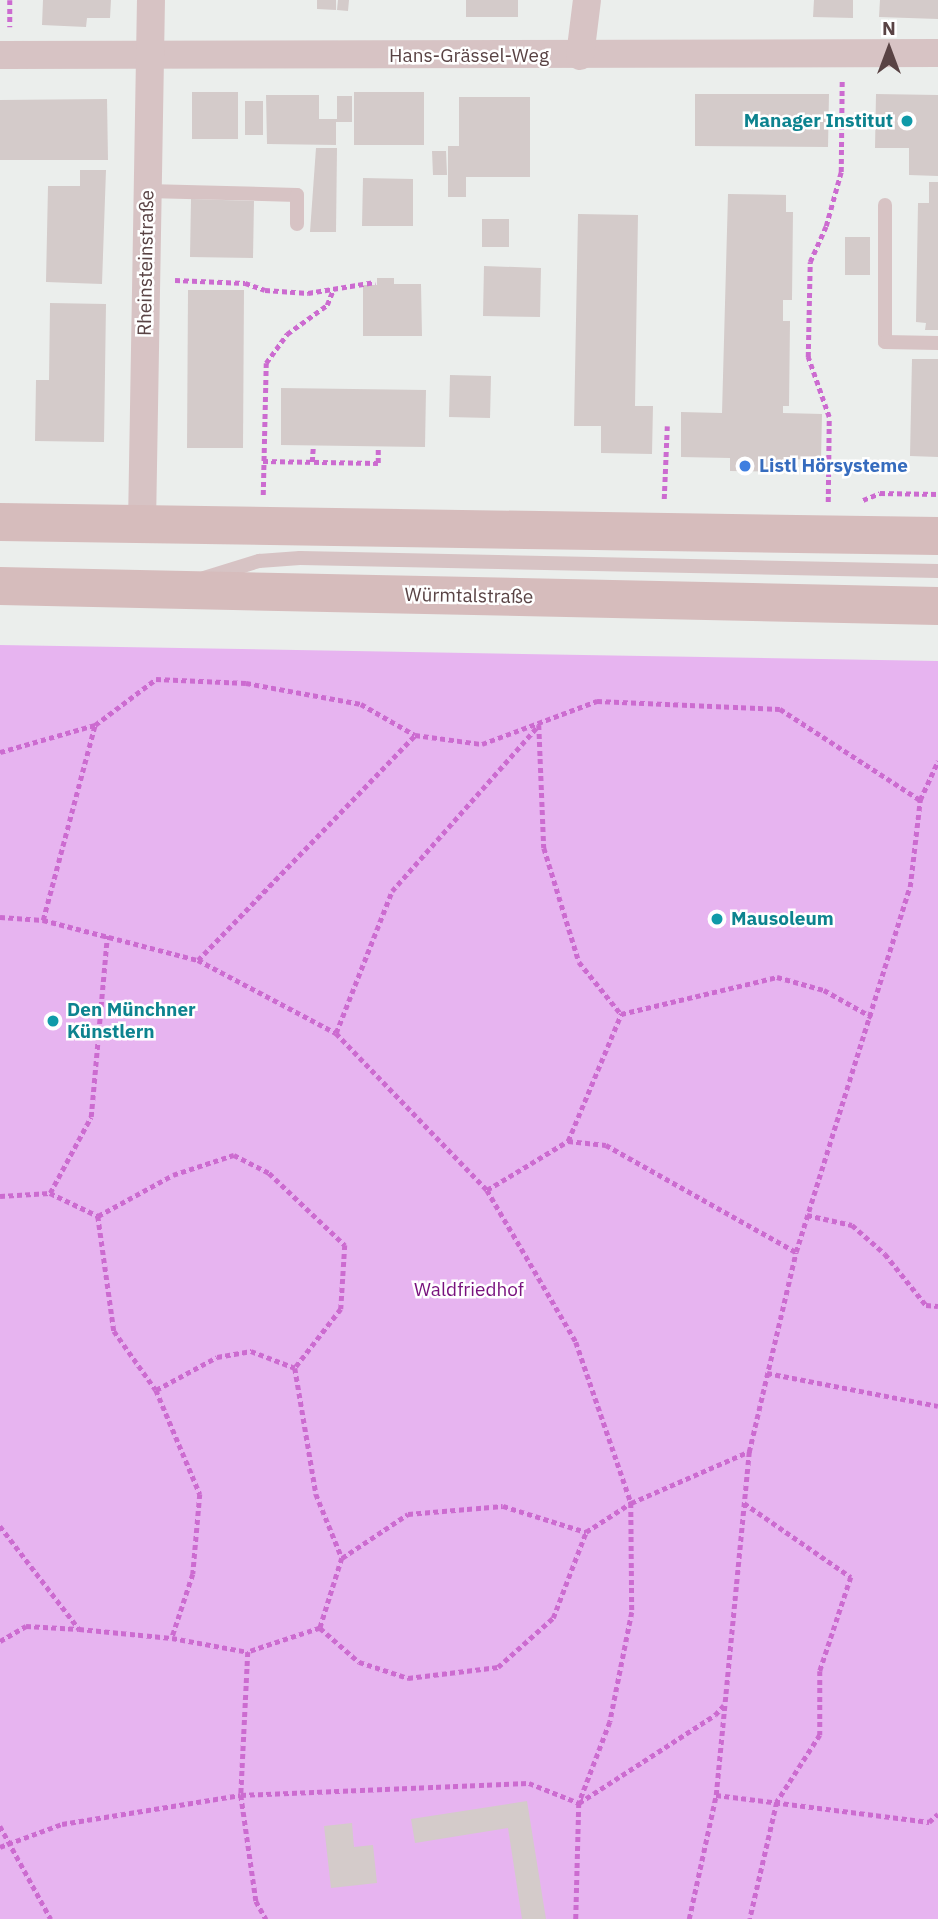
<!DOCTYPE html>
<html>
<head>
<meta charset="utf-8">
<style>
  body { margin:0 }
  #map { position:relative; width:938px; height:1919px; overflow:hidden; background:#ebeeec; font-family:"IBM Plex Sans",sans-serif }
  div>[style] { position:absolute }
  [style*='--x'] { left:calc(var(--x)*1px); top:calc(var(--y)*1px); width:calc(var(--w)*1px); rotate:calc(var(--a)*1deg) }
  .green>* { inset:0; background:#e7b4f0 }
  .building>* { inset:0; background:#d4cbca }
  .path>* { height:4.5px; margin-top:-2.25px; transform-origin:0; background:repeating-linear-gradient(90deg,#cc6bd0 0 5px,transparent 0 8.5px) }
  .service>* { height:14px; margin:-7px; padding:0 7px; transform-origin:7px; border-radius:7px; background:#d7c3c4 }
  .minor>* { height:28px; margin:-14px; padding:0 14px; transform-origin:14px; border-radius:14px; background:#d7c3c4 }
  .secondary>* { height:38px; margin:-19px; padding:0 19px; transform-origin:19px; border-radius:19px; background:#d6bcbc }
  .dots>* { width:19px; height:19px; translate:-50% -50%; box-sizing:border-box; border:4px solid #fff; border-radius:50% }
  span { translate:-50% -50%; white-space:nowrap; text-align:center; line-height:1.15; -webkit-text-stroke:5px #fff; paint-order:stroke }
  .street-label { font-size:19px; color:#594344 }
  .culture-label { font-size:19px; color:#0d838f; font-weight:700 }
  .right { translate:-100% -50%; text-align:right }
  .left { translate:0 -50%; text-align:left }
  .shop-label { font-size:19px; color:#366cbe; font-weight:700 }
  .park-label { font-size:19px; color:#78117d }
  .north { position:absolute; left:854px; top:14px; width:70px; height:70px; -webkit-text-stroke:5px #fff; paint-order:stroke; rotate:0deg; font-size:19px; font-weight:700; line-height:28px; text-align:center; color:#594344 }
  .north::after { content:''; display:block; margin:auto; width:24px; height:32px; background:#594344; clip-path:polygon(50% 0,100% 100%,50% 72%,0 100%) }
</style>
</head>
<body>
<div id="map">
  <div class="green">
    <i style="clip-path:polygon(0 645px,938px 661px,938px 1919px,0 1919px)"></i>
  </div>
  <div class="building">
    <i style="clip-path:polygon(43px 0,111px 0,110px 18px,87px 18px,86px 27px,42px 25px)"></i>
    <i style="clip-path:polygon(317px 0,336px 0,336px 10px,317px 9px)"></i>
    <i style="clip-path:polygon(338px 0,349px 0,348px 11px,337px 10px)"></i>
    <i style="clip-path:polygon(466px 0,518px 0,518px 17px,466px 17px)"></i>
    <i style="clip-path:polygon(814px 0,853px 0,853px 18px,813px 17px)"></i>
    <i style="clip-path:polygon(880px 0,938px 0,938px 19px,879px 17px)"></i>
    <i style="clip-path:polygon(192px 92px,238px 92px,238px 139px,192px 139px)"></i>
    <i style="clip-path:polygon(354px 92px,424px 92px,424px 145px,354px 145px)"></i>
    <i style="clip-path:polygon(695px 94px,829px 94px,828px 147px,695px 146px)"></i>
    <i style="clip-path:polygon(876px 94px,938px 95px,938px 176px,909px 175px,909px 148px,875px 148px)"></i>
    <i style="clip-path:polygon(266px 95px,319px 95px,319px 119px,337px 119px,337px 96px,352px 96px,352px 122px,336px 122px,336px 145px,267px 144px)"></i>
    <i style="clip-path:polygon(459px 97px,530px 97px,530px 177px,466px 177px,466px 197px,448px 197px,448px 146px,459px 146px)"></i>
    <i style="clip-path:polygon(107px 99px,108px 160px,0 160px,0 100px)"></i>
    <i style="clip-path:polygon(245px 101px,263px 101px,263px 135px,245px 135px)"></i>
    <i style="clip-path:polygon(316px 148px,337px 148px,336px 232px,310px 232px)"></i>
    <i style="clip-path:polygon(432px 151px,446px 151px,447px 175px,433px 175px)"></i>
    <i style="clip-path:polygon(80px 170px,106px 170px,102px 284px,46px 282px,48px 186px,80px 186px)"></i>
    <i style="clip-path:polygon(363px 178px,413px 179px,413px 226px,362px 226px)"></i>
    <i style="clip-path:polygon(929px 182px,938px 182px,938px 330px,925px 330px,926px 323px,916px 322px,918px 203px,929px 203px)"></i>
    <i style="clip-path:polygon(728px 194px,786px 195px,786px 212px,793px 212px,792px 300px,783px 300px,783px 321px,790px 321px,789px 406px,783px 406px,783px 413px,822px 414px,821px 460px,790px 459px,790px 472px,730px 471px,730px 458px,681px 457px,681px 412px,722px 413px)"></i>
    <i style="clip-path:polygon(191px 199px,254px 201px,253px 258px,190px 257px)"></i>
    <i style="clip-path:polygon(578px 214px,638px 215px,635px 406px,653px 406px,652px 454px,601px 453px,601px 426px,574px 426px)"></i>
    <i style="clip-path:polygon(482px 219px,509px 219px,509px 247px,482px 247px)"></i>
    <i style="clip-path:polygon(845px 237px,870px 237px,870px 275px,845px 275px)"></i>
    <i style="clip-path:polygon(484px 266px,541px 268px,540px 317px,483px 316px)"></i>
    <i style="clip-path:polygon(377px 278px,394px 278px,394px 284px,421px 284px,422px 336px,363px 336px,363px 285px,377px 285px)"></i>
    <i style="clip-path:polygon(188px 290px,244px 290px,243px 448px,187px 448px)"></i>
    <i style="clip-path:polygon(50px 303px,106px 304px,104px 442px,35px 441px,36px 380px,49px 380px)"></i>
    <i style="clip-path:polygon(912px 359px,938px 359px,938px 457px,910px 456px)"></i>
    <i style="clip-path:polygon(450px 375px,491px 376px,490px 418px,449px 417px)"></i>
    <i style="clip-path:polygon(281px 388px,426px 390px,425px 447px,281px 445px)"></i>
    <i style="clip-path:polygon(527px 1801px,546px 1919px,522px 1919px,508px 1828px,415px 1843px,411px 1819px)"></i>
    <i style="clip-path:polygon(352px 1823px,354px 1847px,373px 1845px,377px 1883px,331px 1888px,324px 1826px)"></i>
  </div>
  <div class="path">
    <i style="--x:10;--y:0;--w:27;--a:90"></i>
    <i style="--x:175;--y:280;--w:70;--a:2.5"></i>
    <i style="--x:245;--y:283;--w:21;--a:19"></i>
    <i style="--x:265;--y:290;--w:43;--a:4"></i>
    <i style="--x:308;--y:293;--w:68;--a:-9.3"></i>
    <i style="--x:263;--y:461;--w:115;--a:1"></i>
    <i style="--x:378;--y:463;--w:14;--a:-90"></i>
    <i style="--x:312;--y:462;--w:14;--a:-86"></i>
    <i style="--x:263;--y:495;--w:132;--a:-88.7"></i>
    <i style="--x:266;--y:363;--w:36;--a:-54"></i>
    <i style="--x:287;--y:334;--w:49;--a:-35.9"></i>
    <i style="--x:327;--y:305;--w:16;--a:-68"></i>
    <i style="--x:664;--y:499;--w:73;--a:-87.6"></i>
    <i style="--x:863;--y:500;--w:18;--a:-22"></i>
    <i style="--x:880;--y:493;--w:58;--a:1"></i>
    <i style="--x:828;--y:502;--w:85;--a:-89.3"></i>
    <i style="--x:829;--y:417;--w:64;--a:-109.3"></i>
    <i style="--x:808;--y:357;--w:95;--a:-88.8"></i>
    <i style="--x:810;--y:262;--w:39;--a:-66"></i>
    <i style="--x:826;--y:226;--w:56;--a:-74.5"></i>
    <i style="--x:841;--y:172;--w:92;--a:-89.4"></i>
    <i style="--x:0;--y:752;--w:99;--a:-15.9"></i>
    <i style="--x:95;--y:725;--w:76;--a:-37"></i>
    <i style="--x:156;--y:679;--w:90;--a:2.5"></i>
    <i style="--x:246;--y:683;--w:117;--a:10.3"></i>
    <i style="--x:361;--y:704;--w:62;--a:29.9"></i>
    <i style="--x:415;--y:735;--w:68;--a:7.7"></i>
    <i style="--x:482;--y:744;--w:123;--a:-20.5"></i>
    <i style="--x:597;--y:701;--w:183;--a:2.5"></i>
    <i style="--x:780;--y:709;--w:167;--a:33"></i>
    <i style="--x:0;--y:917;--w:43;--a:4"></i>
    <i style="--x:43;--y:920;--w:160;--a:14.5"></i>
    <i style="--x:198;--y:960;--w:156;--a:27.9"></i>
    <i style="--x:336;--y:1033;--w:218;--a:46.1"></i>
    <i style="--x:487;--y:1190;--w:176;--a:59.6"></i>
    <i style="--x:576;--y:1342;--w:170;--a:71.1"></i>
    <i style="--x:631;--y:1503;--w:109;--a:89.5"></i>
    <i style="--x:632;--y:1612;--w:112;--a:101.3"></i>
    <i style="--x:610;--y:1722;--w:87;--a:110.9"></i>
    <i style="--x:579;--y:1803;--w:116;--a:91.5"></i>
    <i style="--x:43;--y:920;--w:202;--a:-75.1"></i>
    <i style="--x:198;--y:960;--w:313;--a:-46"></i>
    <i style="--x:336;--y:1033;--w:153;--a:-68.5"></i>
    <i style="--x:392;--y:891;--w:222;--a:-48.5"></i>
    <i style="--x:539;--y:725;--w:123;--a:87.7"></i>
    <i style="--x:544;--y:848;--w:119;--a:72.9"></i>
    <i style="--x:579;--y:962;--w:67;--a:51.1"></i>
    <i style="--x:621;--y:1014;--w:160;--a:-13.3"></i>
    <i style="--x:777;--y:977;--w:49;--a:15.5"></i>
    <i style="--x:824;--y:990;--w:55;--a:29.4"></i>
    <i style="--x:568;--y:1141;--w:138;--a:-67.3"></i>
    <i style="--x:487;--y:1190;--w:95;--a:-31.2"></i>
    <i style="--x:568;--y:1141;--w:38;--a:6"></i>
    <i style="--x:606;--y:1145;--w:218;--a:29.4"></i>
    <i style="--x:50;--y:1193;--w:86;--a:-61.7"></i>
    <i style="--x:91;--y:1117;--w:182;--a:-84.9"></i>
    <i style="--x:0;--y:1196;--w:50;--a:-3.4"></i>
    <i style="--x:50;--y:1193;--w:53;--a:25.6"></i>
    <i style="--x:98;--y:1216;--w:116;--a:82.1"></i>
    <i style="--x:114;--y:1331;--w:72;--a:54.6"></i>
    <i style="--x:156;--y:1390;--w:113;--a:67.1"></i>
    <i style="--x:200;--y:1494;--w:80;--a:95"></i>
    <i style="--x:193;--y:1574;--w:67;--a:108.2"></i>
    <i style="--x:807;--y:1215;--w:46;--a:12.5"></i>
    <i style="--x:852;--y:1225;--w:44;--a:41.3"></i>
    <i style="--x:885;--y:1254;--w:65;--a:51.2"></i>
    <i style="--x:926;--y:1305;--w:12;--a:5"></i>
    <i style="--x:98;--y:1216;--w:85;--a:-28.7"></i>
    <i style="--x:173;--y:1175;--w:64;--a:-18.2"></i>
    <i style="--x:234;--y:1155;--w:39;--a:27"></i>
    <i style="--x:269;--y:1173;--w:105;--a:43.5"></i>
    <i style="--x:345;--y:1245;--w:64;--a:93.6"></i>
    <i style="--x:341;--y:1309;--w:75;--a:127.9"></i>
    <i style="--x:295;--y:1368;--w:128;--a:80.5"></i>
    <i style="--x:316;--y:1494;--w:69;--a:67.9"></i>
    <i style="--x:342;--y:1558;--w:73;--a:107.4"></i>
    <i style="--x:320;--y:1628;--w:76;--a:161.6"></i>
    <i style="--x:767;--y:1373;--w:174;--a:10.9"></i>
    <i style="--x:156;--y:1390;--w:69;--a:-28.4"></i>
    <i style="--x:217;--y:1357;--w:35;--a:-10"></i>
    <i style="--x:251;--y:1351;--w:47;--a:21.1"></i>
    <i style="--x:744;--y:1503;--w:130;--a:34.7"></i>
    <i style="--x:851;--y:1577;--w:99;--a:108.3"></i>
    <i style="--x:820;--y:1671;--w:64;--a:90"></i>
    <i style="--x:820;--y:1735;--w:80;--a:122.7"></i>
    <i style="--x:777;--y:1802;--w:120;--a:103"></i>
    <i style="--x:0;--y:1526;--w:130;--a:52.5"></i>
    <i style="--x:79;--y:1629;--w:93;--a:5.5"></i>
    <i style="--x:172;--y:1638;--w:77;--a:10.4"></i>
    <i style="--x:248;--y:1652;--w:143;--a:92.8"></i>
    <i style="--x:241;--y:1795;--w:107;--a:81.9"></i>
    <i style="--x:256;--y:1901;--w:21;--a:61"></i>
    <i style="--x:342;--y:1558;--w:79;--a:-33.7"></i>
    <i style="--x:408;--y:1514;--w:95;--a:-4.8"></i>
    <i style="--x:503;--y:1506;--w:87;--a:17.4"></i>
    <i style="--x:586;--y:1532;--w:54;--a:-32.8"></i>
    <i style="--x:631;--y:1503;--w:128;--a:-23.6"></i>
    <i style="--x:320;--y:1628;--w:52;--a:41.1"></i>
    <i style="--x:359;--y:1662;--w:52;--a:18.1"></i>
    <i style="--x:408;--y:1678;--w:91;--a:-7"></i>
    <i style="--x:498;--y:1667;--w:74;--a:-41.7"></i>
    <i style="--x:553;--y:1618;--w:92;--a:-69"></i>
    <i style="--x:0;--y:1641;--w:30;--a:-30"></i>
    <i style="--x:26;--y:1626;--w:53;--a:3.2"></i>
    <i style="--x:716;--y:1795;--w:215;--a:7.2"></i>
    <i style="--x:929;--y:1822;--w:12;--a:-42"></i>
    <i style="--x:0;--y:1826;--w:106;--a:61.3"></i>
    <i style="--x:0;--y:1847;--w:66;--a:-20.4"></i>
    <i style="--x:62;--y:1824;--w:181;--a:-9.2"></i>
    <i style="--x:241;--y:1795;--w:288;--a:-2.4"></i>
    <i style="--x:529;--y:1783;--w:54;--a:21.8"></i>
    <i style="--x:579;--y:1803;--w:162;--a:-32.9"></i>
    <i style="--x:715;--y:1715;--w:13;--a:-48"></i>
    <i style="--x:689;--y:1919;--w:127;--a:-77.7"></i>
    <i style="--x:716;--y:1795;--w:345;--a:-84.5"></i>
    <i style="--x:749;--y:1452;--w:205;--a:-76.8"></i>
    <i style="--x:796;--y:1252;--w:382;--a:-72.7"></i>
    <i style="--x:910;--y:887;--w:88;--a:-83.4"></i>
    <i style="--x:920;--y:800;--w:43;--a:-65.2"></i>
  </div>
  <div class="service">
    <i style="--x:147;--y:191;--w:150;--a:1.5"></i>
    <i style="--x:297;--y:195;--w:29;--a:90"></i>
    <i style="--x:885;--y:205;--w:137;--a:90"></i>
    <i style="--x:885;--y:342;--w:53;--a:1.1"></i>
    <i style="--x:204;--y:578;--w:58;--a:-17.2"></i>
    <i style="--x:259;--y:561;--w:41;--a:-4.2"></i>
    <i style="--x:300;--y:558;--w:638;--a:1.17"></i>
  </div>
  <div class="minor">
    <i style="--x:0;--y:55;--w:938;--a:-0.12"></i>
    <i style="--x:580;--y:56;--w:56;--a:-82.9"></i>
    <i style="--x:142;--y:525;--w:525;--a:-89.02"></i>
  </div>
  <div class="secondary">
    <i style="--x:0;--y:522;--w:938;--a:0.86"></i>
    <i style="--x:0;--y:586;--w:938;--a:1.22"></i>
  </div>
  <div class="dots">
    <i style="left:907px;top:121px;background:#0f9aa8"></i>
    <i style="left:745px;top:466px;background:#3f7fe0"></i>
    <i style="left:717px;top:919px;background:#0f9aa8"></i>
    <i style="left:53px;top:1021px;background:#0f9aa8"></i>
  </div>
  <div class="street-label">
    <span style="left:469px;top:56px">Hans-Grässel-Weg</span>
    <span style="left:146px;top:263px;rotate:-89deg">Rheinsteinstraße</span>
    <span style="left:469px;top:596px;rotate:1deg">Würmtalstraße</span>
  </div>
  <div class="culture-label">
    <span class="right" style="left:893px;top:121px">Manager Institut</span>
    <span class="left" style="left:731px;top:919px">Mausoleum</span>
    <span class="left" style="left:67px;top:1021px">Den Münchner<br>Künstlern</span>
  </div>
  <div class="shop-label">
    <span class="left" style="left:759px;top:466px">Listl Hörsysteme</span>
  </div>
  <div class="park-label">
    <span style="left:469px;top:1290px">Waldfriedhof</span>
  </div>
  <div class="north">N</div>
</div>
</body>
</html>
